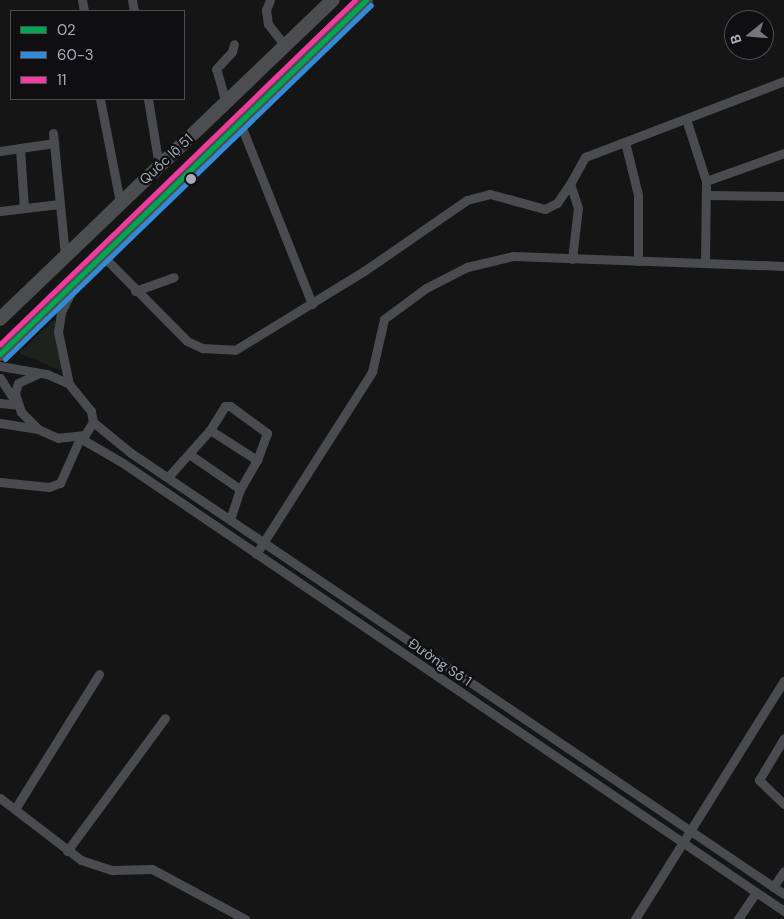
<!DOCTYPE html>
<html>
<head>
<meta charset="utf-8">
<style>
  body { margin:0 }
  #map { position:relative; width:784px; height:919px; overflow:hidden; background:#151515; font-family:"DM Sans",sans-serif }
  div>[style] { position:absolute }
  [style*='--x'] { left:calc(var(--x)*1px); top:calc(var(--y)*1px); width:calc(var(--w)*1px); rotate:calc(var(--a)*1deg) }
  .green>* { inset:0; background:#1c221c }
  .minor>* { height:9px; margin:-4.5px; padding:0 4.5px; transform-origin:4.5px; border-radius:4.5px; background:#494b4e }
  .highway>* { height:14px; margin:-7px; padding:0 7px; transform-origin:7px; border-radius:7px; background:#4c4d4f }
  .bus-1>* { height:5px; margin:-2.5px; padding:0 2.5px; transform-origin:2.5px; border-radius:2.5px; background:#00a651 }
  .bus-2>* { height:5px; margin:-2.5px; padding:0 2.5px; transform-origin:2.5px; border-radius:2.5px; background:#338bd7 }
  .bus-3>* { height:5px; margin:-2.5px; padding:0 2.5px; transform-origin:2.5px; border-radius:2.5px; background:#f13a9d }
  .dots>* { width:14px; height:14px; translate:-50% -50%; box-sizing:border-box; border:2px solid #0f0f11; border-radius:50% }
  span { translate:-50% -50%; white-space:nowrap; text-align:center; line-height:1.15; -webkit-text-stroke:4.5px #0f0f11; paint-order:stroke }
  .street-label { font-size:14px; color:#a7acb6 }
  .legend { position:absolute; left:10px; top:10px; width:175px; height:90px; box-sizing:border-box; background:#0f0f11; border:1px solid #4c4e53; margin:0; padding:6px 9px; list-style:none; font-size:15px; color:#a7acb6 }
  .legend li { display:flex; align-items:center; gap:10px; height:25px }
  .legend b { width:25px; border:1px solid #4c4e53 }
  .north { position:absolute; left:724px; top:10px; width:50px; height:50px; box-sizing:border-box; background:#0f0f11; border:1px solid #4c4e53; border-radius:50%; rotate:253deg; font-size:14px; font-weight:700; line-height:20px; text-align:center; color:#a7acb6 }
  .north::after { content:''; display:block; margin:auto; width:18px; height:22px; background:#74777e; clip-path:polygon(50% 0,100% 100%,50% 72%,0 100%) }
</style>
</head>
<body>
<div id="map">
  <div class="green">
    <i style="clip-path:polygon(55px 319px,62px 368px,59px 370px,19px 353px)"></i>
  </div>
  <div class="minor">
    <i style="--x:82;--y:0;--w:11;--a:80"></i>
    <i style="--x:132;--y:0;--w:11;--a:80"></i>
    <i style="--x:270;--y:0;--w:11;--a:112"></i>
    <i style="--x:266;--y:10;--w:14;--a:82"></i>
    <i style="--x:268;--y:24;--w:28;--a:52"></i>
    <i style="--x:100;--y:99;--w:105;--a:79"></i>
    <i style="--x:148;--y:99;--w:68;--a:80.7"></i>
    <i style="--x:226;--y:103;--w:35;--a:-106"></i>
    <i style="--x:216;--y:69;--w:23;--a:-47"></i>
    <i style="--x:232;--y:52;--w:8;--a:-76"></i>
    <i style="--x:686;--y:119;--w:65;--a:72.1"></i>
    <i style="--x:706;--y:181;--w:82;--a:90.7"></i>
    <i style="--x:240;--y:123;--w:195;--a:68.3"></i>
    <i style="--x:53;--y:133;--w:124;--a:84.4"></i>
    <i style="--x:625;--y:142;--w:55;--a:76.2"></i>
    <i style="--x:638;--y:195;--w:66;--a:90"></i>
    <i style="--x:20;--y:148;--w:60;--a:86.2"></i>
    <i style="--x:0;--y:151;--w:55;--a:-8.4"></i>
    <i style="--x:706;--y:181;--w:83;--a:-19.7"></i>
    <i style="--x:707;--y:195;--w:77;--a:0.7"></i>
    <i style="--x:0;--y:211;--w:60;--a:-6.7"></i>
    <i style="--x:101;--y:254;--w:122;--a:45.3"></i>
    <i style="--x:187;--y:341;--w:17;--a:25"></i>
    <i style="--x:202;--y:348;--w:33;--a:3"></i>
    <i style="--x:235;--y:350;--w:151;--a:-31.5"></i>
    <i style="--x:364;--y:271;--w:125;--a:-34.6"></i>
    <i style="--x:467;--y:200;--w:24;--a:-15"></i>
    <i style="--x:490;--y:194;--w:57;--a:15.3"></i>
    <i style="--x:545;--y:209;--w:13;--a:-27"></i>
    <i style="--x:557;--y:203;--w:23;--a:-56"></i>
    <i style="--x:572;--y:259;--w:51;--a:-83.3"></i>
    <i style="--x:578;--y:208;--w:25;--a:-108"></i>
    <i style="--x:570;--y:184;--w:31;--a:-61"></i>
    <i style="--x:585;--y:157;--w:213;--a:-20.9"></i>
    <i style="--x:135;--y:291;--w:41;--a:-19.7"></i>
    <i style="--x:0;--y:366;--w:48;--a:9.7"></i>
    <i style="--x:47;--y:374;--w:24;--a:24"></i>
    <i style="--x:69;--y:384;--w:35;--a:51"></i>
    <i style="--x:91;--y:411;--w:11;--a:80"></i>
    <i style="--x:93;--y:422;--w:15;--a:122"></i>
    <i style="--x:85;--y:435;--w:27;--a:174"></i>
    <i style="--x:58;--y:438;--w:22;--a:-156"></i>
    <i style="--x:38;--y:429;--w:24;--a:-135"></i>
    <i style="--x:21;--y:412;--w:20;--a:-108"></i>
    <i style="--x:15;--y:393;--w:10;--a:-73"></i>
    <i style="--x:18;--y:383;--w:23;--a:-25"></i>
    <i style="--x:0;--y:378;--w:27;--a:57"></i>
    <i style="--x:69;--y:384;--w:53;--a:-101.9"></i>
    <i style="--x:58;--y:332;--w:20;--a:-81"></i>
    <i style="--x:61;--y:312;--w:27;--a:-63"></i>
    <i style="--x:0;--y:403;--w:18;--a:6"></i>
    <i style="--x:93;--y:422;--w:49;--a:39.2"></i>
    <i style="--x:131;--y:453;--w:788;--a:34.03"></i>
    <i style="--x:0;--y:423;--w:37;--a:9"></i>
    <i style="--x:210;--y:430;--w:28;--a:-58"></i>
    <i style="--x:225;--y:406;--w:5;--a:0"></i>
    <i style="--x:230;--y:406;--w:46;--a:36.1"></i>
    <i style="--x:267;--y:433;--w:29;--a:110"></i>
    <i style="--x:80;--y:438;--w:50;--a:30.2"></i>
    <i style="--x:123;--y:463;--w:799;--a:34.13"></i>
    <i style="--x:189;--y:454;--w:62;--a:34.5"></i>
    <i style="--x:168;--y:477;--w:63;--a:-48.2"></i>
    <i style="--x:210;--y:430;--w:56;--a:32.6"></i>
    <i style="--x:257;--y:460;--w:34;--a:120"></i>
    <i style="--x:240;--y:489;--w:32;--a:108"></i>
    <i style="--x:0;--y:482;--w:49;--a:5.8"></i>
    <i style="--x:49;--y:487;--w:12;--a:-20"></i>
    <i style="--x:60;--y:483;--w:49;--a:-66"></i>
    <i style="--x:256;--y:554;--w:216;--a:-57.5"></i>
    <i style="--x:372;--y:372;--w:54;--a:-77.2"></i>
    <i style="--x:384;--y:319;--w:52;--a:-36.4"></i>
    <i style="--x:426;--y:288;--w:46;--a:-27.1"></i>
    <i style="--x:467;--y:267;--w:47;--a:-13.4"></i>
    <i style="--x:513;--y:256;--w:271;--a:2.1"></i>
    <i style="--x:784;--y:738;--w:49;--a:120.8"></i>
    <i style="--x:759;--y:780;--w:35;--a:44"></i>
    <i style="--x:0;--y:798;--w:102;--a:37.4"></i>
    <i style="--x:81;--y:860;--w:33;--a:18"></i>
    <i style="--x:112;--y:870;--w:40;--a:-1.4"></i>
    <i style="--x:152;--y:869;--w:106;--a:28.3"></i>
    <i style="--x:15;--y:809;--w:159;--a:-58.1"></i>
    <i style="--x:67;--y:851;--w:165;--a:-53.6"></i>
    <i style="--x:773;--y:887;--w:19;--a:-55"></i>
    <i style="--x:635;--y:919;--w:281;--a:-58"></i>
    <i style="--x:738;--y:919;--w:32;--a:-56"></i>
  </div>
  <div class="highway">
    <i style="--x:0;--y:319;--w:461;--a:-43.8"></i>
    <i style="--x:0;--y:354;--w:509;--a:-44.05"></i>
  </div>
  <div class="bus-1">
    <i style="--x:0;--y:354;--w:509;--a:-44.05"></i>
  </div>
  <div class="bus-2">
    <i style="--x:5;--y:359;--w:509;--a:-44.05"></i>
  </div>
  <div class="bus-3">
    <i style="--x:0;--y:344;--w:494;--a:-44.1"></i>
  </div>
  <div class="dots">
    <i style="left:191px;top:179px;background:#a7acb6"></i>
  </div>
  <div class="street-label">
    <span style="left:166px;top:159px;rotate:-43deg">Quốc lộ 51</span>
    <span style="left:440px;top:662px;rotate:34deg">Đường Số 1</span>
  </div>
  <ul class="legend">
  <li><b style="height:6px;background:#00a651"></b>02</li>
  <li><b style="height:6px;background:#338bd7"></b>60-3</li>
  <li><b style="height:6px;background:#f13a9d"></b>11</li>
  </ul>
  <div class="north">B</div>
</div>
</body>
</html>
